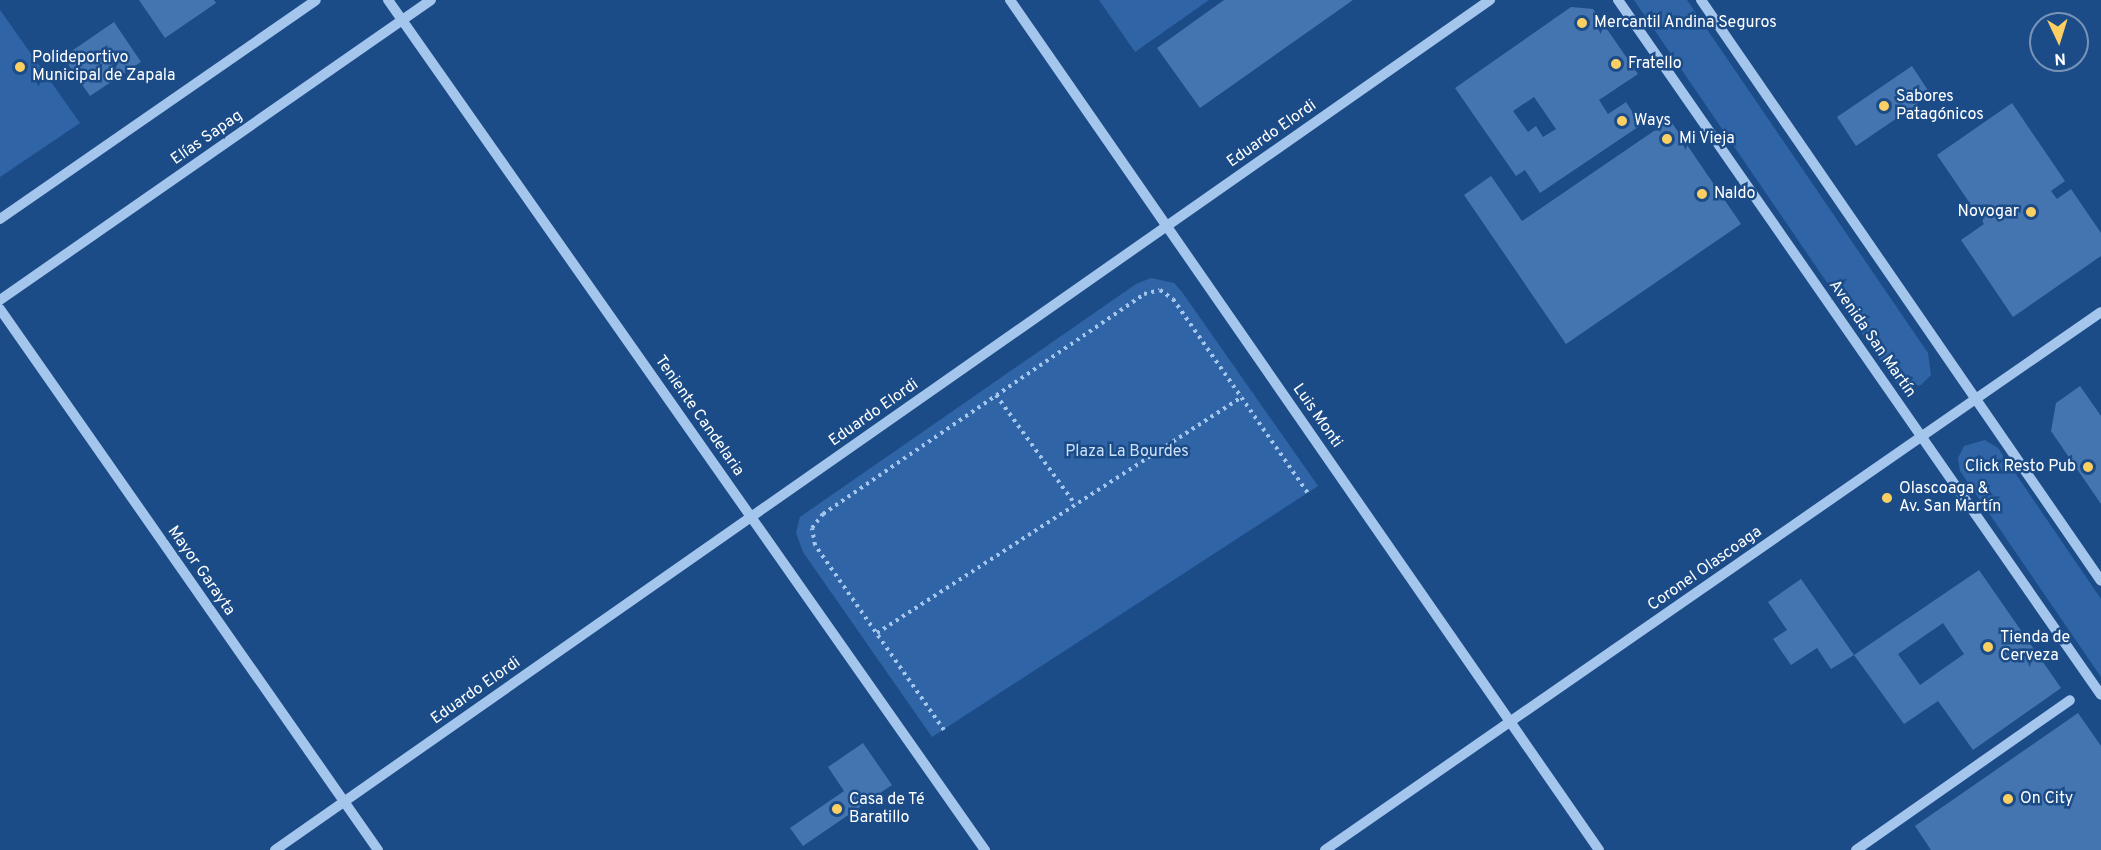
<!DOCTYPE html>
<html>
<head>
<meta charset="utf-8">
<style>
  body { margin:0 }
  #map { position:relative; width:2101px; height:850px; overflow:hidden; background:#1c4c88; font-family:Overpass,sans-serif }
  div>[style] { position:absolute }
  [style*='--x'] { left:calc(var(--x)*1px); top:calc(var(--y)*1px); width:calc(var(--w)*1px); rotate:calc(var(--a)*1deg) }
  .green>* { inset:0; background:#2f65a6 }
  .building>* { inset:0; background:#4475b1 }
  .path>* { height:4px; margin-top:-2px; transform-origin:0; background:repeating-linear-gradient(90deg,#a5c6ec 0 3px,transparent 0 7.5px) }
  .minor>* { height:10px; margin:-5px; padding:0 5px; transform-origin:5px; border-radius:5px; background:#a5c6ec }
  .dots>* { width:16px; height:16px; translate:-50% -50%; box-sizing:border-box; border:3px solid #1c4c88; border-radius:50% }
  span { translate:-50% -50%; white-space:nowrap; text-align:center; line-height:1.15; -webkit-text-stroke:5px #1c4c88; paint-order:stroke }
  .poi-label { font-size:16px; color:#fff }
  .left { translate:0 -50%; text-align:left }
  .right { translate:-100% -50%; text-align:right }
  .street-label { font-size:16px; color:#fff }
  .park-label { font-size:16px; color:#cbe0f9 }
  .north { position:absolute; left:2029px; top:12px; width:60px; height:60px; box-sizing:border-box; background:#1c4c88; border:2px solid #7794b8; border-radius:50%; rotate:176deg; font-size:16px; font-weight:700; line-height:24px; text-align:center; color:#fff }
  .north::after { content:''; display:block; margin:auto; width:21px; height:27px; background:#fccf63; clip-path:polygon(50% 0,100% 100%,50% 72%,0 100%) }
</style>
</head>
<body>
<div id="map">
  <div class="green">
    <i style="clip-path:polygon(1099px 0,1209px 0,1135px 52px)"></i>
    <i style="clip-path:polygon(1634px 0,1687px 0,1928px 353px,1931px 375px,1921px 385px,1908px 388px,1895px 382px)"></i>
    <i style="clip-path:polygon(0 10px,80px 123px,0 177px)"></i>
    <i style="clip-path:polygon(1151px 278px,1174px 283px,1182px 292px,1318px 486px,932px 737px,803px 552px,796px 533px,800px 517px,1136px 284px)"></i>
    <i style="clip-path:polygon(1985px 440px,1998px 448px,2101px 599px,2101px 677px,1960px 471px,1958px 458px,1964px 446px)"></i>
  </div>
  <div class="building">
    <i style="clip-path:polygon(139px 0,214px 0,216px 3px,165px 38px)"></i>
    <i style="clip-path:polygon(1224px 0,1353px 0,1200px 108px,1157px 48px)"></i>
    <i style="clip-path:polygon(evenodd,1571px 7px,1593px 9px,1638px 74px,1599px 100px,1608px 114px,1626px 102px,1641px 125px,1540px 193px,1525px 170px,1516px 176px,1455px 88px,1571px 7px,1534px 97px,1556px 129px,1543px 137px,1536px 126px,1528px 132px,1513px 111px,1534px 97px)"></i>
    <i style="clip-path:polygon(114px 22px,141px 62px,90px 96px,63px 57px)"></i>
    <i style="clip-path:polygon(1912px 66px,1931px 95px,1856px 146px,1837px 117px)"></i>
    <i style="clip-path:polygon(2012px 103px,2065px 181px,2051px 191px,2057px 199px,2071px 189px,2101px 233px,2101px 256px,2013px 317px,1961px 240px,1984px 224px,1937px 155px)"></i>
    <i style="clip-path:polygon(1670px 120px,1741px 224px,1566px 344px,1464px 195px,1491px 176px,1522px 221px)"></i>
    <i style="clip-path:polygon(2080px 386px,2101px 416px,2101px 504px,2051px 431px,2056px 403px)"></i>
    <i style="clip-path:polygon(evenodd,1979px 570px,2061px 688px,1973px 750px,1938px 701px,1904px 724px,1854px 655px,1979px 570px,1943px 623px,1964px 654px,1920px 685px,1898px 654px,1943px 623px)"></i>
    <i style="clip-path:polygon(1801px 579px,1854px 655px,1831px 669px,1817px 648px,1791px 665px,1773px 639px,1787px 630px,1768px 602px)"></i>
    <i style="clip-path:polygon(2078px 713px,2101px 746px,2101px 850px,1931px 850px,1915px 826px)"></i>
    <i style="clip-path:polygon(863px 743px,892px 785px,803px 846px,790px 828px,844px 791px,828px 767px)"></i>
  </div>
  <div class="path">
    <i style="--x:996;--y:395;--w:135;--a:54.1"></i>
    <i style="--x:877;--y:633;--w:435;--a:-32.9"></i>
    <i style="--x:944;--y:730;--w:226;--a:-124.9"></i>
    <i style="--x:815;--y:545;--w:17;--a:-100"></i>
    <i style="--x:812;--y:528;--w:18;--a:-52"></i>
    <i style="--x:823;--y:514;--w:389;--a:-34.4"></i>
    <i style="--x:1144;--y:294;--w:16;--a:-14"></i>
    <i style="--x:1160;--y:290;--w:16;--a:35"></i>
    <i style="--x:1173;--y:299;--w:236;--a:55.2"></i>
  </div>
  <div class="minor">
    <i style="--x:388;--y:0;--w:1039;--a:54.92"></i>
    <i style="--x:1010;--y:0;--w:1034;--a:55.28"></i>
    <i style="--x:1618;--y:0;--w:846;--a:55.2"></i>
    <i style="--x:1701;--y:0;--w:705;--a:55.45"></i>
    <i style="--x:0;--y:219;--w:384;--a:-34.7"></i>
    <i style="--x:0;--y:300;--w:525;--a:-34.84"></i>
    <i style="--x:0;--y:309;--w:660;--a:55.06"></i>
    <i style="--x:275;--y:850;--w:1483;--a:-34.98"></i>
    <i style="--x:1325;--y:850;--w:944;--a:-34.73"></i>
    <i style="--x:1856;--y:850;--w:261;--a:-35"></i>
  </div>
  <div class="dots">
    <i style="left:1582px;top:23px;background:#fccf63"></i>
    <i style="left:1616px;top:64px;background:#fccf63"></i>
    <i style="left:20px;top:67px;background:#fccf63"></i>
    <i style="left:1884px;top:106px;background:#fccf63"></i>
    <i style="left:1622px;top:121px;background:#fccf63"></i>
    <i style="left:1667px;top:139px;background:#fccf63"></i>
    <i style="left:1702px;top:194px;background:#fccf63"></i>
    <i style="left:2031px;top:212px;background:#fccf63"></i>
    <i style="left:2088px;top:467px;background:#fccf63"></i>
    <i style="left:1887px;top:498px;background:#fccf63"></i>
    <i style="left:1988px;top:647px;background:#fccf63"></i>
    <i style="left:2008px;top:799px;background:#fccf63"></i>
    <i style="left:837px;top:809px;background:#fccf63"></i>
  </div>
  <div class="poi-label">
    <span class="left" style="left:1594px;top:23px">Mercantil Andina Seguros</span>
    <span class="left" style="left:32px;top:67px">Polideportivo<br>Municipal de Zapala</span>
    <span class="left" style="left:1628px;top:64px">Fratello</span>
    <span class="left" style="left:1896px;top:106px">Sabores<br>Patagónicos</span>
    <span class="left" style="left:1634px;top:121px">Ways</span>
    <span class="left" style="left:1679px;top:139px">Mi Vieja</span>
    <span class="left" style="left:1714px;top:194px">Naldo</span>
    <span class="right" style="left:2019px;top:212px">Novogar</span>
    <span class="right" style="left:2076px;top:467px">Click Resto Pub</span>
    <span class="left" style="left:1899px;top:498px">Olascoaga &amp;<br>Av. San Martín</span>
    <span class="left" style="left:2000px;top:647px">Tienda de<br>Cerveza</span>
    <span class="left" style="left:2020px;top:799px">On City</span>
    <span class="left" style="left:849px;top:809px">Casa de Té<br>Baratillo</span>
  </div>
  <div class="street-label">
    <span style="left:1272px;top:134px;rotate:-35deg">Eduardo Elordi</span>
    <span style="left:207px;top:138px;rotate:-35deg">Elías Sapag</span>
    <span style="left:1872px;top:339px;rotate:55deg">Avenida San Martín</span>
    <span style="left:874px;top:413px;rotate:-35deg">Eduardo Elordi</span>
    <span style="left:699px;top:416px;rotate:55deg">Teniente Candelaria</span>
    <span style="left:1317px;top:416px;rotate:55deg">Luis Monti</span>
    <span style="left:1705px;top:569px;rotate:-35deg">Coronel Olascoaga</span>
    <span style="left:201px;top:571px;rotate:55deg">Mayor Garayta</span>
    <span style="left:476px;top:691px;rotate:-35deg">Eduardo Elordi</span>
  </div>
  <div class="park-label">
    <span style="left:1127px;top:452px">Plaza La Bourdes</span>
  </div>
  <div class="north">N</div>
</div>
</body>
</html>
